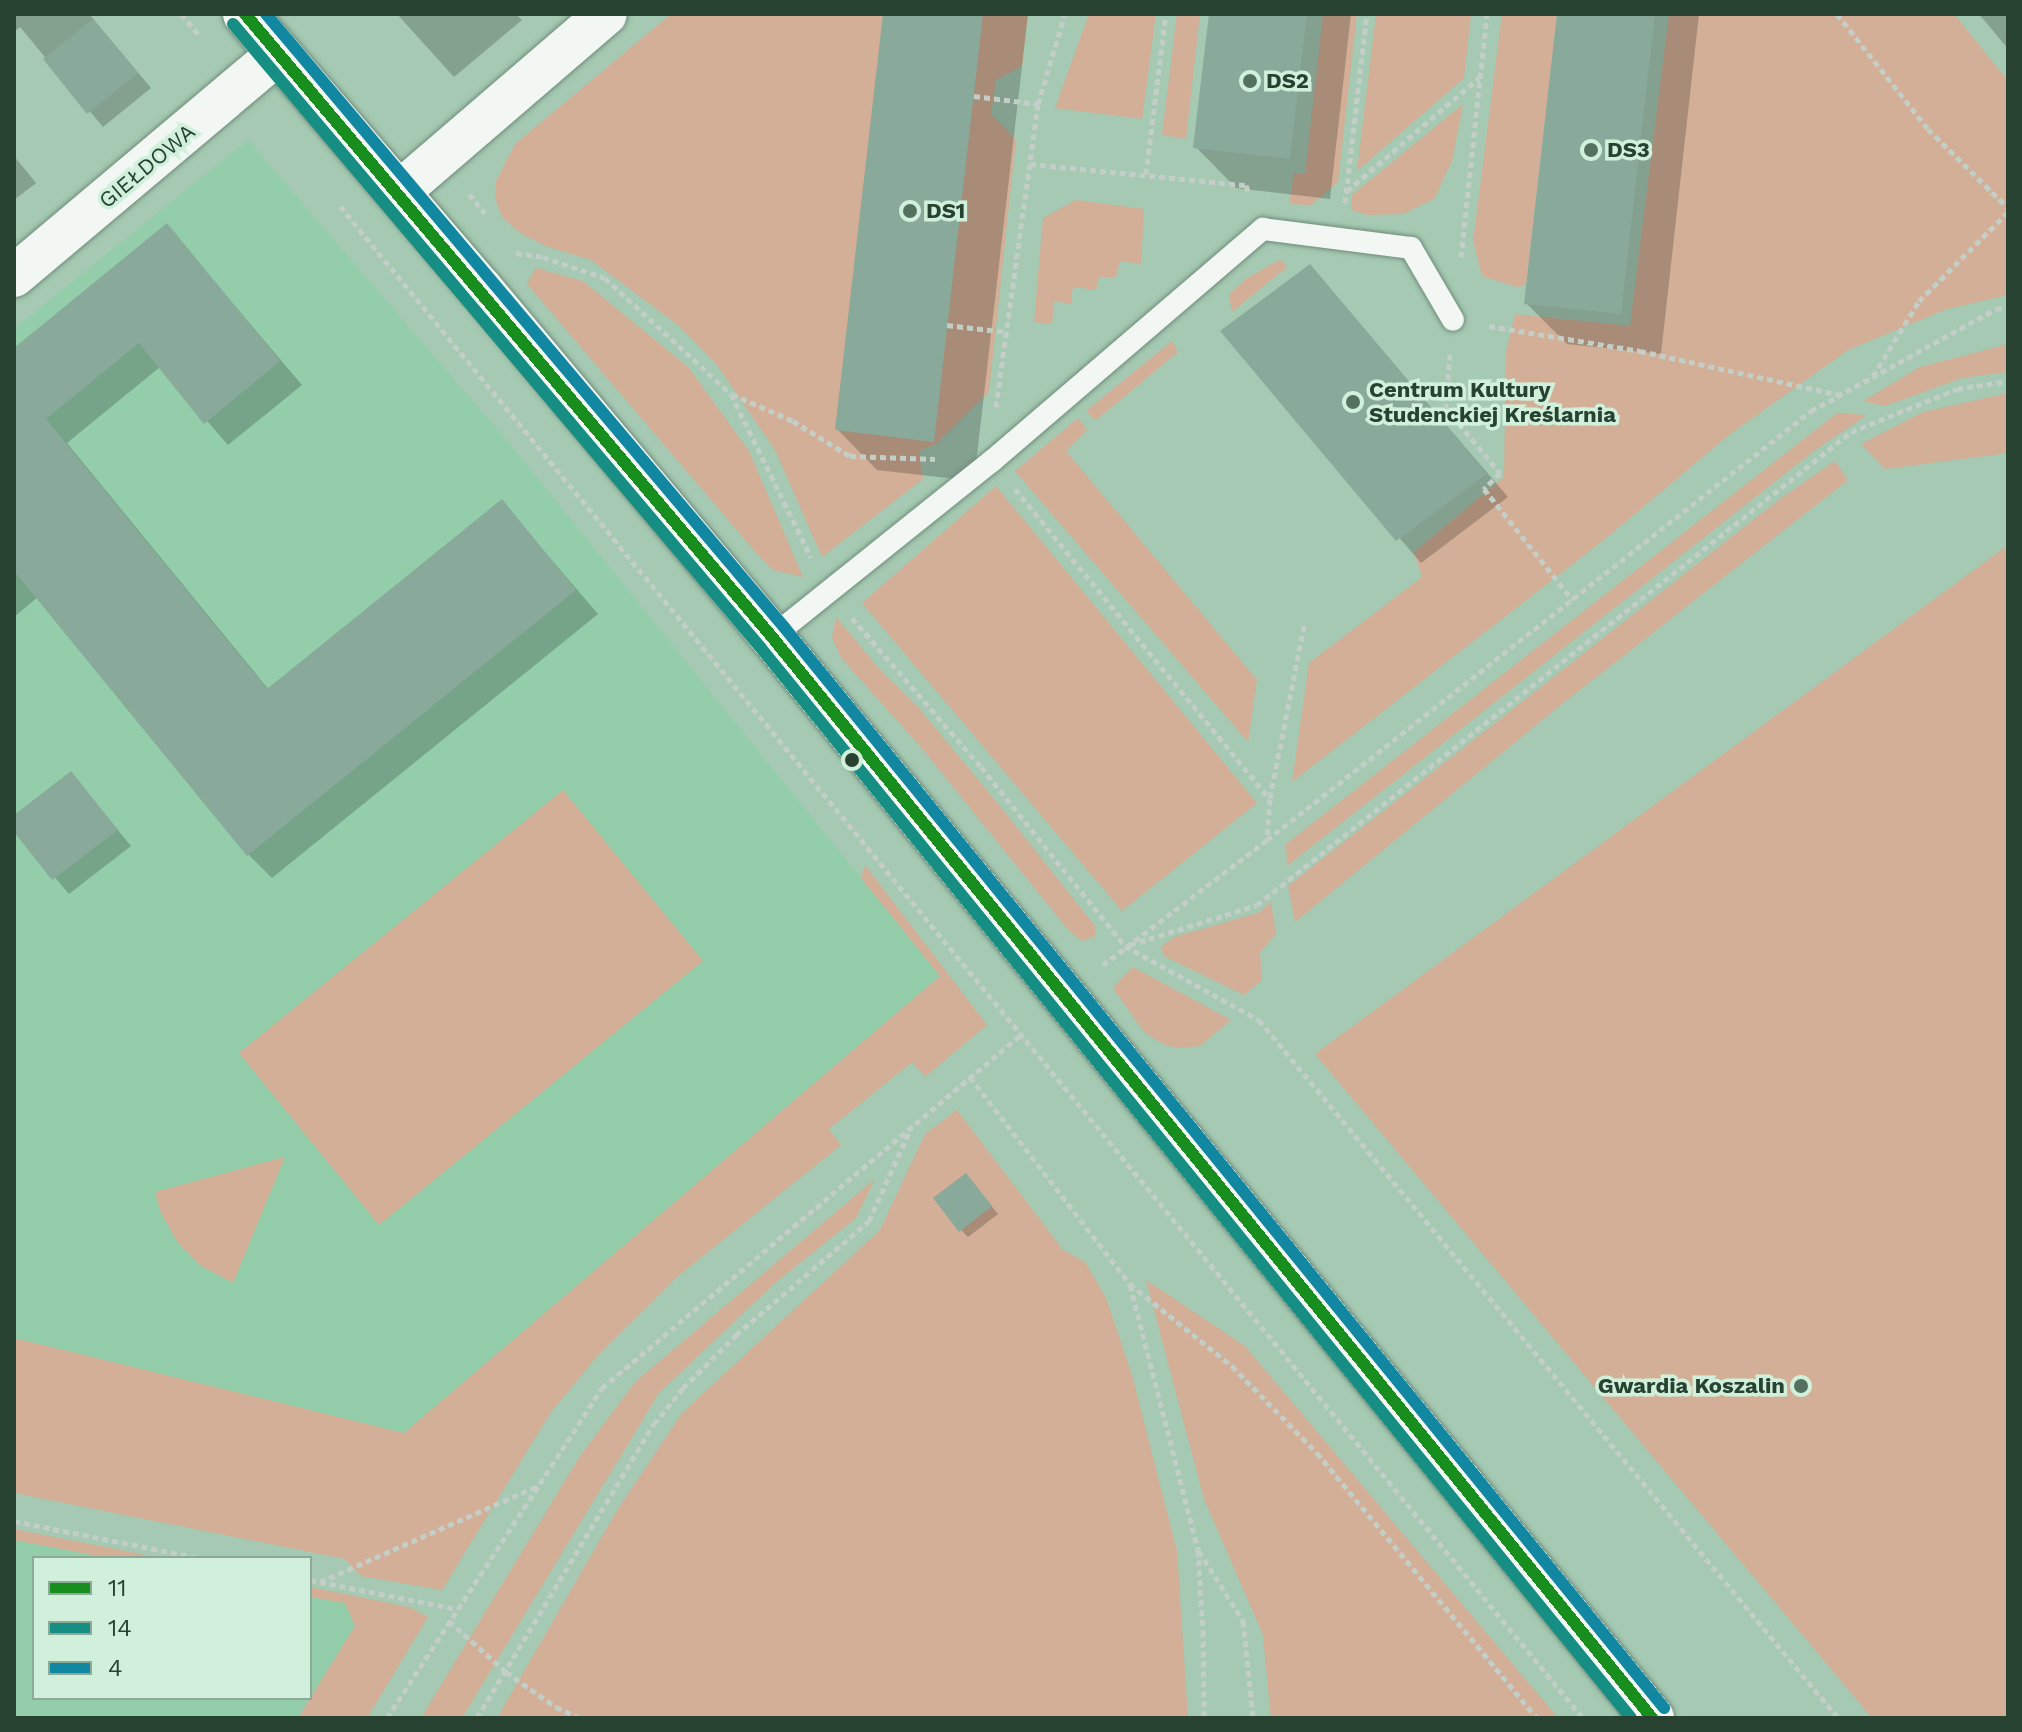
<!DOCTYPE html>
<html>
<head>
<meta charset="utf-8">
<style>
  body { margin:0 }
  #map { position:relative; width:2022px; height:1732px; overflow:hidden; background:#a5c9b2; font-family:"Work Sans",sans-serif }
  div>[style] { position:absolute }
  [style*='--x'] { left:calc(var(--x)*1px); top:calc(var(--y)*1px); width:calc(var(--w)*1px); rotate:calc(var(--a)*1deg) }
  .built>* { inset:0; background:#94cdaa }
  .green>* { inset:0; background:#d2af96 }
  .shadow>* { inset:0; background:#0003 }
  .building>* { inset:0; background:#89a99b }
  .path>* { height:5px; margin-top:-2.5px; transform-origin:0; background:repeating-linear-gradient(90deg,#c3cec7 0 6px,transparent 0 10px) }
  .roads { filter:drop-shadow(0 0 2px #708c7b) drop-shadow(0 0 2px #708c7b) }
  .service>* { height:22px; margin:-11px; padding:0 11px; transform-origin:11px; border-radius:11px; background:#f2f7f3 }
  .minor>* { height:42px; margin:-21px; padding:0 21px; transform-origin:21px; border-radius:21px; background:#f2f7f3 }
  .secondary>* { height:44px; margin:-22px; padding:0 22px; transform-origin:22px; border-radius:22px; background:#f2f7f3 }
  .bus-1>* { height:12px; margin:-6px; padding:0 6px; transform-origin:6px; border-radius:6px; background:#178e1d }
  .bus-2>* { height:12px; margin:-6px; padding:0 6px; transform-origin:6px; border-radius:6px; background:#178e83 }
  .bus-3>* { height:12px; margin:-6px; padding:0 6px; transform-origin:6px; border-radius:6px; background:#1287a2 }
  .dots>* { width:22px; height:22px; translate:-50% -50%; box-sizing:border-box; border:4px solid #d0f0db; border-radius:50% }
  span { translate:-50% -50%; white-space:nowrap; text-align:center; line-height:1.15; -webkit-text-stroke:7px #d0f0db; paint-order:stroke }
  .poi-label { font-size:22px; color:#274231; font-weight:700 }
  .left { translate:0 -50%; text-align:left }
  .right { translate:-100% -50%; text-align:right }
  .street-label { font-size:22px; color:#274231 }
  .frame { position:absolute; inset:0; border:16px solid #274231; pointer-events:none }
  .legend { position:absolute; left:32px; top:1556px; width:280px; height:144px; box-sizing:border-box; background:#d0f0db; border:2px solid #8caa97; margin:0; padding:10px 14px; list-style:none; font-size:24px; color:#274231 }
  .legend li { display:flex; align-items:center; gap:16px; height:40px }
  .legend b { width:40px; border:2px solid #8caa97 }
</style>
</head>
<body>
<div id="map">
  <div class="built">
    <i style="clip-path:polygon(248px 140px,513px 448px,940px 976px,404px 1433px,14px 1338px,14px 329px)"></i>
    <i style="clip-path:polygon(14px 1540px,108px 1558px,34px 1558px,34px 1698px,310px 1698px,298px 1718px,14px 1718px)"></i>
    <i style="clip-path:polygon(310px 1597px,345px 1603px,355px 1626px,310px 1698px)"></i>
  </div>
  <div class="green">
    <i style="clip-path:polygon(671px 14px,1028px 14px,1022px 66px,996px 80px,991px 114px,1016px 140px,989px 392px,936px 444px,919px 451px,923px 479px,822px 557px,775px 450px,717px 365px,678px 325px,591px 260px,548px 247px,520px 233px,502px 217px,495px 198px,496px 181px,515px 144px)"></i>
    <i style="clip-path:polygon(1089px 14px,1156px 14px,1142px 119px,1055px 108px)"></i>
    <i style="clip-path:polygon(1177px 14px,1200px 14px,1186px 139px,1162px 135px)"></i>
    <i style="clip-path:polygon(1323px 14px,1357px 14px,1338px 182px,1311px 205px,1289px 204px,1294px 173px,1305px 174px)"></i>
    <i style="clip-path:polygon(1376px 14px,1471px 14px,1464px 78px,1357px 171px)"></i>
    <i style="clip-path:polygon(1502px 14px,1557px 14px,1526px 285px,1517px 287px,1482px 276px,1473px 241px)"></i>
    <i style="clip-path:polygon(1669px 14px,1954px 14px,2008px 81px,2008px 295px,1947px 309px,1848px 350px,1729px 435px,1605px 539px,1292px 782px,1309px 663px,1422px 577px,1414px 552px,1504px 477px,1506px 352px,1515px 314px,1630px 326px)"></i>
    <i style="clip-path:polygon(1463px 104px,1452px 161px,1434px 199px,1403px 214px,1367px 215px,1351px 210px,1352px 195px)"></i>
    <i style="clip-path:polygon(1076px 200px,1144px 209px,1141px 264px,1120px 261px,1116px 277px,1099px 277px,1096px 290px,1073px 287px,1071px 304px,1054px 301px,1052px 324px,1034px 322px,1043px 218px)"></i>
    <i style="clip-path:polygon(1281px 259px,1287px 267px,1232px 312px,1229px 295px,1247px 278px)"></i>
    <i style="clip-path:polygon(536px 268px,583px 281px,689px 368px,749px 451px,803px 577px,773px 570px,758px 555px,527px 284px)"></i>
    <i style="clip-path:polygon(1172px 341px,1178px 352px,1096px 420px,1086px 411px)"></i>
    <i style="clip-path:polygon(2008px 344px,2008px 372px,1962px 378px,1885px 406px,1863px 401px,1920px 367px)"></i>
    <i style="clip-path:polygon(2008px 393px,2008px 453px,1885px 469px,1861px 444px,1923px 412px)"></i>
    <i style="clip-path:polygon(1837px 413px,1867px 415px,1814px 451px,1287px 866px,1286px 844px)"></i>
    <i style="clip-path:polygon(1078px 418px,1087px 430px,1066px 451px,1257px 680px,1248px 742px,1015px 471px)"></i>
    <i style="clip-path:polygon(1835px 461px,1848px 480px,1562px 704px,1295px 922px,1288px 886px,1781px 498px)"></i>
    <i style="clip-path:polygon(996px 486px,1257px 803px,1122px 911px,862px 603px)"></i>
    <i style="clip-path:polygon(2008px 545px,2008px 1718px,1872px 1718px,1315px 1054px)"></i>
    <i style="clip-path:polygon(836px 617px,881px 671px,918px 707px,1004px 811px,1095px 926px,1095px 936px,1082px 941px,1069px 931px,920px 746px,841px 658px,832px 637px)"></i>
    <i style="clip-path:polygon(563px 790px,703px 961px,379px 1225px,239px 1053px)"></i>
    <i style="clip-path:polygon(865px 865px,987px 1025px,925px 1077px,912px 1062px,829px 1129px,841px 1145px,677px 1277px,600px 1353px,551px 1412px,442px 1590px,361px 1576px,345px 1559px,14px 1493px,14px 1338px,404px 1433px,940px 976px,861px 878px)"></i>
    <i style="clip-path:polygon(1271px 902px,1276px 934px,1260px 952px,1262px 980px,1244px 995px,1164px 956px,1161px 947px,1174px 937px,1258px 913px)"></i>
    <i style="clip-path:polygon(1133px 967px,1231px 1020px,1200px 1046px,1177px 1048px,1163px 1044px,1144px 1032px,1113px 988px)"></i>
    <i style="clip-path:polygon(957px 1110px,1063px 1250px,1085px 1262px,1106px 1298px,1132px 1375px,1177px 1551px,1188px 1718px,497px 1718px,616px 1512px,682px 1413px,880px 1230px,925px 1134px)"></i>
    <i style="clip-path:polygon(285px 1157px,233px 1283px,201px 1266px,178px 1243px,161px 1213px,155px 1192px)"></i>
    <i style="clip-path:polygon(875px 1179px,856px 1218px,775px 1283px,659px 1393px,462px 1718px,421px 1718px,580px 1456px,635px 1382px)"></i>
    <i style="clip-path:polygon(1146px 1280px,1245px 1346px,1558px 1718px,1271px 1718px,1263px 1635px,1204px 1499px)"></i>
    <i style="clip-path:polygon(14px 1529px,161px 1558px,108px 1558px,14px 1540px)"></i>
    <i style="clip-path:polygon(310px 1587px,409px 1607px,428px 1617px,367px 1718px,298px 1718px,355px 1626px,345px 1603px,310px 1597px)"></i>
  </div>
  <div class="shadow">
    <i style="clip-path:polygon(14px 14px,89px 14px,151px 88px,103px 127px,20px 27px,14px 32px)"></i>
    <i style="clip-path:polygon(397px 14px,516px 14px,522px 20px,454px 77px)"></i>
    <i style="clip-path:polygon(885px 14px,1028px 14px,974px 481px,877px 470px,837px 429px)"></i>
    <i style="clip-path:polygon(1211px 14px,1351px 14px,1330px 199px,1236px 188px,1196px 147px)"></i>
    <i style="clip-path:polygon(1559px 14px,1699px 14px,1661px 354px,1567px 344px,1526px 303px)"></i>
    <i style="clip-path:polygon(1979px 14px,2008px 14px,2008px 48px,2004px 44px)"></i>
    <i style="clip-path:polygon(14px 156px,36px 183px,14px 200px)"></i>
    <i style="clip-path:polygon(167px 226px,302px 385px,228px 445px,160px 367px,67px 443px,269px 690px,502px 502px,598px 614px,272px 878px,249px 855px,38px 597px,14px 617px,14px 351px)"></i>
    <i style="clip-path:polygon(1310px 266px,1508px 497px,1421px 563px,1222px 331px)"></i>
    <i style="clip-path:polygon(71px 773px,131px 846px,69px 894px,14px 829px,14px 817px)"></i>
    <i style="clip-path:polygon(966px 1175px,998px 1214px,968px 1237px,961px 1230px)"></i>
  </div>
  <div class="building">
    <i style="clip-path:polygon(883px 14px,983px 14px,934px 442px,835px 430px)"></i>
    <i style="clip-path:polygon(1209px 14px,1307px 14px,1290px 159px,1193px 148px)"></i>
    <i style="clip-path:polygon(1557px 14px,1655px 14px,1621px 314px,1524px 304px)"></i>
    <i style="clip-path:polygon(93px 19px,138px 73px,87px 114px,43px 59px)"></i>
    <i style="clip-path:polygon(167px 223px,280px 361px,204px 424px,139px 343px,46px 419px,267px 689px,502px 499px,576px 590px,247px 856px,14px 571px,14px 348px)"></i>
    <i style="clip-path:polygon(1310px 264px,1487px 474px,1396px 541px,1220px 331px)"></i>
    <i style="clip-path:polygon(71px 771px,118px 830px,52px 880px,14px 832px,14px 815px)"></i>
    <i style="clip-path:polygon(966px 1173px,992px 1206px,959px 1232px,933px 1198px)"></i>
  </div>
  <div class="path">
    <i style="--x:181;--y:14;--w:28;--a:49"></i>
    <i style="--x:1837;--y:14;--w:147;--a:51.6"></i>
    <i style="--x:1928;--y:129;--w:112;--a:44.6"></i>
    <i style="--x:974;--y:96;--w:64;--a:7.1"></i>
    <i style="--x:1030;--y:164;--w:217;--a:5.6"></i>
    <i style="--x:1246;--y:185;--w:9;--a:72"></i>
    <i style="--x:1146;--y:174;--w:161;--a:-82.9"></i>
    <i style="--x:1347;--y:191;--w:174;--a:-40.6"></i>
    <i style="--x:469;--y:194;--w:25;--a:50"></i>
    <i style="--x:1345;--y:203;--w:190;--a:-83.4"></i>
    <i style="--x:340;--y:206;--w:1957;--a:50.58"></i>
    <i style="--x:516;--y:253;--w:27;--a:8"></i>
    <i style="--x:543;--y:257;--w:65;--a:18.7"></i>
    <i style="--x:605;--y:278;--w:171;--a:42.6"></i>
    <i style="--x:731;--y:394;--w:182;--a:63.9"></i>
    <i style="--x:1461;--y:257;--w:244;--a:-83.9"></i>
    <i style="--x:947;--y:325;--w:60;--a:6.7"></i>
    <i style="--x:1489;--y:326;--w:153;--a:9.4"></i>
    <i style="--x:1640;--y:351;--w:205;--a:12.4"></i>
    <i style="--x:1450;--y:354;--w:54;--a:94.2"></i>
    <i style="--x:1446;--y:408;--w:85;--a:50.3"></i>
    <i style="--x:1500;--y:473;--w:23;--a:135"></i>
    <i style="--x:1484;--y:489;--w:142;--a:51.3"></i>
    <i style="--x:1873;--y:376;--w:88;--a:-58.5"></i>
    <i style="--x:1919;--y:301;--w:126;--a:-45"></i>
    <i style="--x:732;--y:394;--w:67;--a:23.9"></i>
    <i style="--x:793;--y:421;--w:67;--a:31.6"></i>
    <i style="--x:850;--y:456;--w:85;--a:2"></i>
    <i style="--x:996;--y:407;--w:306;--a:-82.1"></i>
    <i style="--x:1038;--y:104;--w:94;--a:-73.3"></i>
    <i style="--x:1015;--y:489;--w:401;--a:50.6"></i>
    <i style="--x:1270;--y:799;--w:40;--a:94.3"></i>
    <i style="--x:852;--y:618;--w:197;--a:49.1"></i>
    <i style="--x:981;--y:767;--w:230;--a:51.2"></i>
    <i style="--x:1125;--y:946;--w:153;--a:28.9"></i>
    <i style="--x:1259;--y:1020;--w:907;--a:50.32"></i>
    <i style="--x:1270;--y:798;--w:180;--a:-78.8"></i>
    <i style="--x:1130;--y:945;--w:133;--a:-17.5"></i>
    <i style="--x:1257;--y:905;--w:759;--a:-38.53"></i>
    <i style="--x:1851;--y:432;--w:114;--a:-22.1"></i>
    <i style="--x:1957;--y:389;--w:52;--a:-8.9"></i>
    <i style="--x:1103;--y:965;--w:206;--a:-37.3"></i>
    <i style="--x:1267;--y:840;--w:693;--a:-38.26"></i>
    <i style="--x:1811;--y:411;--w:211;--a:-28.9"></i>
    <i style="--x:1996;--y:309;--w:12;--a:-9"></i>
    <i style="--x:970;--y:1077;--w:262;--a:52.3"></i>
    <i style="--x:1130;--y:1284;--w:131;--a:38.8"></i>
    <i style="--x:1232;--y:1366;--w:122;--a:45.7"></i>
    <i style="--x:1317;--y:1453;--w:344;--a:50.3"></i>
    <i style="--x:1130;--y:1285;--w:274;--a:75.6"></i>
    <i style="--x:1198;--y:1550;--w:81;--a:86.5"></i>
    <i style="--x:1203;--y:1631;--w:87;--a:89.3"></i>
    <i style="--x:14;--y:1521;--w:190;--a:11.3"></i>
    <i style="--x:1199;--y:1551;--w:83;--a:57.8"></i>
    <i style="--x:1243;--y:1621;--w:98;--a:84.1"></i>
    <i style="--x:310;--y:1580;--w:150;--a:11.2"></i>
    <i style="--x:320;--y:1582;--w:238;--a:-23.8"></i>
    <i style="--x:449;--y:1621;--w:76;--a:41.8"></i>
    <i style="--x:506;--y:1672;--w:61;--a:35"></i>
    <i style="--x:556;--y:1707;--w:26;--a:25"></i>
    <i style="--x:387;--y:1718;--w:394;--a:-56.9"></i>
    <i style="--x:602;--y:1388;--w:549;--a:-40.13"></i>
    <i style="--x:477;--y:1718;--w:343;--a:-59"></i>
    <i style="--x:654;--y:1424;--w:46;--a:-51.1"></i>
    <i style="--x:683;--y:1388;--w:75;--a:-45"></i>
    <i style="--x:736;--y:1335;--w:175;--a:-40.6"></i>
    <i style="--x:869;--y:1221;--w:98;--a:-65.8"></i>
  </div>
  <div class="roads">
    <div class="service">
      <i style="--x:772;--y:637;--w:282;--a:-38.7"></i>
      <i style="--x:992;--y:461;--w:357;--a:-40.6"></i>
      <i style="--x:1263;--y:229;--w:149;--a:7.3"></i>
      <i style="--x:1411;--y:248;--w:83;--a:59.7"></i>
    </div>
    <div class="minor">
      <i style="--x:398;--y:193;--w:274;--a:-40.7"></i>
      <i style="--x:14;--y:276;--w:345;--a:-40.1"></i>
    </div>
    <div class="secondary">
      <i style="--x:245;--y:14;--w:362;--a:49.4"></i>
      <i style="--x:481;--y:289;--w:454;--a:50.1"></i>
      <i style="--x:772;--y:637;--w:1394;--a:50.85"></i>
    </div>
  </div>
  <div class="bus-1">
    <i style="--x:245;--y:14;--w:816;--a:49.77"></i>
    <i style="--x:772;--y:637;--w:1394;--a:50.85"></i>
  </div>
  <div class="bus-2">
    <i style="--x:233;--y:24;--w:816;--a:49.77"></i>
    <i style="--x:760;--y:647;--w:1380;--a:50.88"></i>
  </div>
  <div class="bus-3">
    <i style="--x:266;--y:14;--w:803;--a:49.8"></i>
    <i style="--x:784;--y:627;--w:1394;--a:50.85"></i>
  </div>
  <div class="dots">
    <i style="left:1250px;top:81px;background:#53715e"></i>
    <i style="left:1591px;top:150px;background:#53715e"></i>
    <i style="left:910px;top:211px;background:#53715e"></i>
    <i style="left:1353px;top:402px;background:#53715e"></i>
    <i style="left:852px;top:760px;background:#274231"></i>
    <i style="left:1801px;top:1386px;background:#53715e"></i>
  </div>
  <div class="poi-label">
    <span class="left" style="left:1266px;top:81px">DS2</span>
    <span class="left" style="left:1607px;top:150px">DS3</span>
    <span class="left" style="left:926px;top:211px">DS1</span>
    <span class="left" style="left:1369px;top:402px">Centrum Kultury<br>Studenckiej Kreślarnia</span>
    <span class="right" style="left:1785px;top:1386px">Gwardia Koszalin</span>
  </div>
  <div class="street-label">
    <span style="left:147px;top:166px;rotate:-40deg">GIEŁDOWA</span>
  </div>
  <div class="frame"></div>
  <ul class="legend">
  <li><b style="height:10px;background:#178e1d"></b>11</li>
  <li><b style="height:10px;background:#178e83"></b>14</li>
  <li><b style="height:10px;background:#1287a2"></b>4</li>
  </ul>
</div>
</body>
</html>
